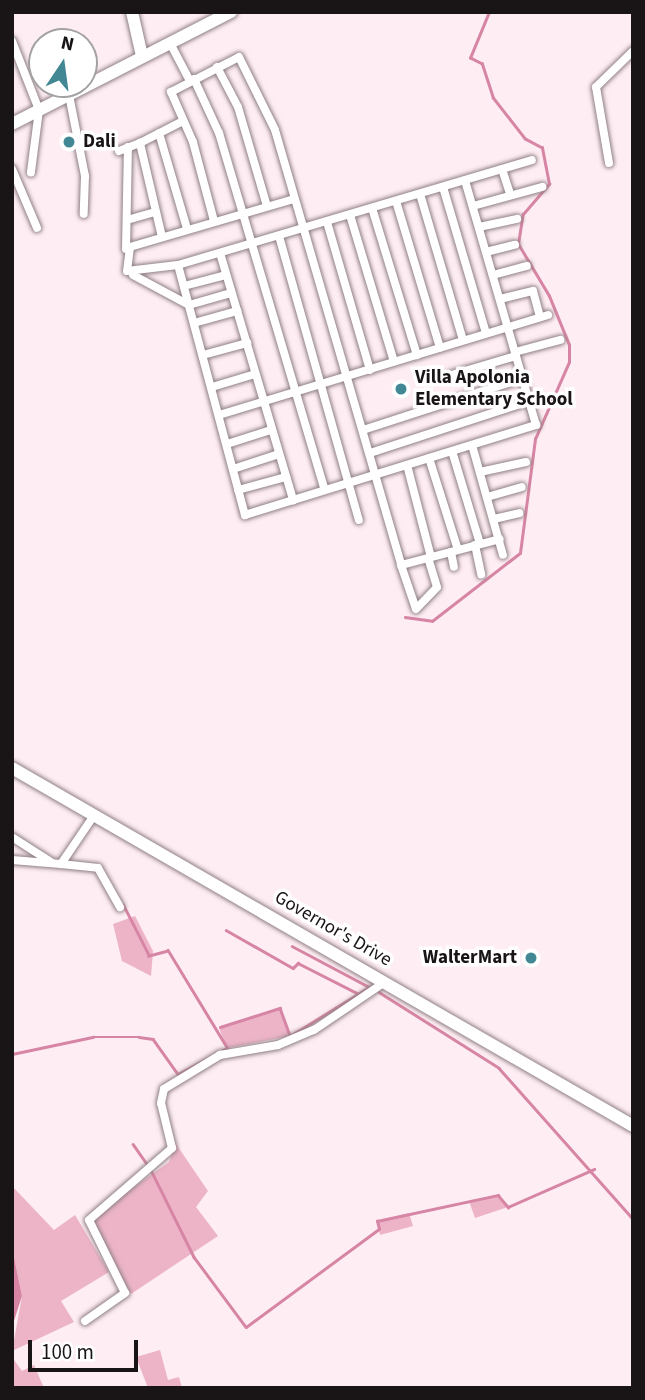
<!DOCTYPE html>
<html>
<head>
<meta charset="utf-8">
<style>
  body { margin:0 }
  #map { position:relative; width:645px; height:1400px; overflow:hidden; background:#feedf2; font-family:"Source Sans 3",sans-serif }
  div>[style] { position:absolute }
  [style*='--x'] { left:calc(var(--x)*1px); top:calc(var(--y)*1px); width:calc(var(--w)*1px); rotate:calc(var(--a)*1deg) }
  .green>* { inset:0; background:#edb4c8 }
  .water>* { inset:0; background:#d785a4 }
  .stream>* { height:2.5px; margin:-1.25px; padding:0 1.25px; transform-origin:1.25px; border-radius:1.25px; background:#d785a4 }
  .roads { filter:drop-shadow(0 0 2px #8f8085) drop-shadow(0 0 2px #8f8085) }
  .street>* { height:8px; margin:-4px; padding:0 4px; transform-origin:4px; border-radius:4px; background:#fff }
  .secondary>* { height:12px; margin:-6px; padding:0 6px; transform-origin:6px; border-radius:6px; background:#fff }
  .primary>* { height:12px; margin:-6px; padding:0 6px; transform-origin:6px; border-radius:6px; background:#fff }
  .dots>* { width:19px; height:19px; translate:-50% -50%; box-sizing:border-box; border:4px solid #fff; border-radius:50% }
  span { translate:-50% -50%; white-space:nowrap; text-align:center; line-height:1.15; -webkit-text-stroke:7px #fff; paint-order:stroke }
  .poi-label { font-size:19px; color:#191416; font-weight:700 }
  .left { translate:0 -50%; text-align:left }
  .right { translate:-100% -50%; text-align:right }
  .street-label { font-size:19px; color:#191416 }
  .frame { position:absolute; inset:0; border:14px solid #191416; pointer-events:none }
  .north { position:absolute; left:28px; top:28px; width:70px; height:70px; box-sizing:border-box; background:#fff; border:2px solid #a3a1a2; border-radius:50%; rotate:13deg; font-size:19px; font-weight:700; line-height:28px; text-align:center; color:#191416 }
  .north::after { content:''; display:block; margin:auto; width:24px; height:32px; background:#428894; clip-path:polygon(50% 0,100% 100%,50% 72%,0 100%) }
  .scale { position:absolute; left:28px; top:1340px; width:110px; height:32px; box-sizing:border-box; border:4px solid #191416; border-top:0; padding-left:9px; font-size:21px; line-height:24px; white-space:nowrap; color:#191416; -webkit-text-stroke:5px #fff; paint-order:stroke }
</style>
</head>
<body>
<div id="map">
  <div class="green">
    <i style="clip-path:polygon(135px 916px,153px 951px,151px 976px,122px 961px,113px 924px)"></i>
    <i style="clip-path:polygon(280px 1008px,290px 1036px,227px 1048px,219px 1028px)"></i>
    <i style="clip-path:polygon(176px 1144px,208px 1191px,196px 1207px,218px 1236px,131px 1294px,92px 1233px,94px 1216px,169px 1162px)"></i>
    <i style="clip-path:polygon(12px 1186px,54px 1230px,75px 1215px,109px 1272px,61px 1301px,74px 1322px,12px 1351px,22px 1296px,12px 1247px)"></i>
    <i style="clip-path:polygon(498px 1195px,508px 1207px,475px 1218px,469px 1201px)"></i>
    <i style="clip-path:polygon(409px 1213px,413px 1226px,380px 1235px,377px 1221px)"></i>
    <i style="clip-path:polygon(160px 1350px,168px 1380px,179px 1377px,182px 1388px,148px 1388px,136px 1357px)"></i>
    <i style="clip-path:polygon(12px 1357px,22px 1371px,34px 1365px,44px 1388px,12px 1388px)"></i>
  </div>
  <div class="water">
    <i style="clip-path:polygon(12px 1247px,22px 1296px,12px 1327px)"></i>
  </div>
  <div class="stream">
    <i style="--x:405;--y:617;--w:27;--a:8"></i>
    <i style="--x:432;--y:621;--w:111;--a:-37.7"></i>
    <i style="--x:520;--y:553;--w:115;--a:-82.5"></i>
    <i style="--x:535;--y:439;--w:84;--a:-66.2"></i>
    <i style="--x:569;--y:362;--w:17;--a:-90"></i>
    <i style="--x:569;--y:345;--w:53;--a:-112.2"></i>
    <i style="--x:549;--y:296;--w:61;--a:-120.8"></i>
    <i style="--x:518;--y:244;--w:30;--a:-81"></i>
    <i style="--x:523;--y:214;--w:40;--a:-49"></i>
    <i style="--x:549;--y:184;--w:37;--a:-101"></i>
    <i style="--x:542;--y:148;--w:19;--a:-152"></i>
    <i style="--x:525;--y:139;--w:52;--a:-128"></i>
    <i style="--x:493;--y:98;--w:36;--a:-108"></i>
    <i style="--x:482;--y:64;--w:13;--a:-153"></i>
    <i style="--x:470;--y:58;--w:50;--a:-67.6"></i>
    <i style="--x:226;--y:930;--w:77;--a:29.6"></i>
    <i style="--x:293;--y:968;--w:7;--a:-45"></i>
    <i style="--x:298;--y:963;--w:66;--a:27"></i>
    <i style="--x:292;--y:946;--w:87;--a:28"></i>
    <i style="--x:379;--y:992;--w:142;--a:32.3"></i>
    <i style="--x:499;--y:1068;--w:202;--a:48.4"></i>
    <i style="--x:220;--y:1027;--w:63;--a:-17.6"></i>
    <i style="--x:280;--y:1008;--w:30;--a:70"></i>
    <i style="--x:290;--y:1036;--w:93;--a:-31.8"></i>
    <i style="--x:12;--y:1054;--w:83;--a:-11.9"></i>
    <i style="--x:93;--y:1037;--w:46;--a:0"></i>
    <i style="--x:139;--y:1037;--w:14;--a:8"></i>
    <i style="--x:153;--y:1039;--w:43;--a:54.5"></i>
    <i style="--x:178;--y:1074;--w:55;--a:-28"></i>
    <i style="--x:227;--y:1048;--w:114;--a:-121.3"></i>
    <i style="--x:168;--y:951;--w:20;--a:165"></i>
    <i style="--x:149;--y:956;--w:57;--a:-117"></i>
    <i style="--x:133;--y:1144;--w:28;--a:55"></i>
    <i style="--x:152;--y:1172;--w:95;--a:63.7"></i>
    <i style="--x:194;--y:1257;--w:87;--a:53.4"></i>
    <i style="--x:246;--y:1327;--w:165;--a:-36.4"></i>
    <i style="--x:379;--y:1229;--w:8;--a:-104"></i>
    <i style="--x:377;--y:1221;--w:124;--a:-12.1"></i>
    <i style="--x:498;--y:1195;--w:16;--a:50"></i>
    <i style="--x:508;--y:1207;--w:94;--a:-23.8"></i>
  </div>
  <div class="roads">
    <div class="street">
      <i style="--x:12;--y:41;--w:74;--a:68.6"></i>
      <i style="--x:39;--y:110;--w:63;--a:97.4"></i>
      <i style="--x:170;--y:43;--w:43;--a:62.2"></i>
      <i style="--x:217;--y:67;--w:45;--a:62.3"></i>
      <i style="--x:238;--y:107;--w:103;--a:73.7"></i>
      <i style="--x:194;--y:79;--w:60;--a:65.2"></i>
      <i style="--x:219;--y:133;--w:372;--a:73.5"></i>
      <i style="--x:69;--y:95;--w:83;--a:78.8"></i>
      <i style="--x:85;--y:176;--w:38;--a:92"></i>
      <i style="--x:159;--y:133;--w:100;--a:73.7"></i>
      <i style="--x:119;--y:151;--w:22;--a:-21"></i>
      <i style="--x:609;--y:163;--w:77;--a:-99.7"></i>
      <i style="--x:596;--y:87;--w:52;--a:-44.2"></i>
      <i style="--x:12;--y:169;--w:64;--a:67"></i>
      <i style="--x:502;--y:169;--w:26;--a:72"></i>
      <i style="--x:443;--y:187;--w:152;--a:73.6"></i>
      <i style="--x:420;--y:194;--w:152;--a:73.6"></i>
      <i style="--x:294;--y:199;--w:171;--a:163.7"></i>
      <i style="--x:130;--y:247;--w:24;--a:97"></i>
      <i style="--x:127;--y:271;--w:51;--a:-6.7"></i>
      <i style="--x:178;--y:265;--w:369;--a:-16.5"></i>
      <i style="--x:396;--y:201;--w:153;--a:73.3"></i>
      <i style="--x:473;--y:206;--w:72;--a:-15.4"></i>
      <i style="--x:372;--y:208;--w:154;--a:73"></i>
      <i style="--x:350;--y:215;--w:153;--a:73.3"></i>
      <i style="--x:127;--y:220;--w:29;--a:-16"></i>
      <i style="--x:214;--y:221;--w:82;--a:-104.9"></i>
      <i style="--x:193;--y:142;--w:55;--a:-113.7"></i>
      <i style="--x:171;--y:92;--w:76;--a:-27.2"></i>
      <i style="--x:239;--y:57;--w:81;--a:63.7"></i>
      <i style="--x:275;--y:130;--w:453;--a:73.8"></i>
      <i style="--x:401;--y:565;--w:102;--a:-14.7"></i>
      <i style="--x:327;--y:222;--w:154;--a:73.8"></i>
      <i style="--x:479;--y:227;--w:39;--a:-12"></i>
      <i style="--x:279;--y:236;--w:295;--a:74.3"></i>
      <i style="--x:162;--y:237;--w:97;--a:-103.2"></i>
      <i style="--x:140;--y:143;--w:48;--a:-27.1"></i>
      <i style="--x:126;--y:249;--w:102;--a:-88.9"></i>
      <i style="--x:486;--y:252;--w:30;--a:-14"></i>
      <i style="--x:220;--y:253;--w:258;--a:73.5"></i>
      <i style="--x:178;--y:265;--w:259;--a:75"></i>
      <i style="--x:245;--y:515;--w:305;--a:-17.2"></i>
      <i style="--x:536;--y:425;--w:255;--a:-106.2"></i>
      <i style="--x:133;--y:275;--w:64;--a:28.2"></i>
      <i style="--x:189;--y:305;--w:44;--a:-15.9"></i>
      <i style="--x:493;--y:275;--w:35;--a:-15"></i>
      <i style="--x:184;--y:286;--w:43;--a:-14.7"></i>
      <i style="--x:500;--y:299;--w:34;--a:-14"></i>
      <i style="--x:533;--y:291;--w:27;--a:75"></i>
      <i style="--x:194;--y:323;--w:45;--a:-15.6"></i>
      <i style="--x:515;--y:352;--w:47;--a:-14.9"></i>
      <i style="--x:203;--y:355;--w:46;--a:-15.3"></i>
      <i style="--x:448;--y:376;--w:71;--a:-16.4"></i>
      <i style="--x:212;--y:387;--w:45;--a:-16.8"></i>
      <i style="--x:219;--y:415;--w:344;--a:-16.9"></i>
      <i style="--x:363;--y:430;--w:168;--a:-18"></i>
      <i style="--x:227;--y:444;--w:46;--a:-17.7"></i>
      <i style="--x:472;--y:445;--w:114;--a:74.3"></i>
      <i style="--x:452;--y:451;--w:97;--a:73.2"></i>
      <i style="--x:370;--y:453;--w:167;--a:-18.1"></i>
      <i style="--x:429;--y:458;--w:96;--a:72.5"></i>
      <i style="--x:407;--y:465;--w:95;--a:75.4"></i>
      <i style="--x:233;--y:469;--w:48;--a:-18.1"></i>
      <i style="--x:480;--y:472;--w:47;--a:-12.3"></i>
      <i style="--x:238;--y:490;--w:50;--a:-15.2"></i>
      <i style="--x:487;--y:497;--w:36;--a:-16"></i>
      <i style="--x:494;--y:519;--w:26;--a:-13"></i>
      <i style="--x:475;--y:545;--w:30;--a:78"></i>
      <i style="--x:451;--y:552;--w:15;--a:79"></i>
      <i style="--x:401;--y:565;--w:46;--a:71.2"></i>
      <i style="--x:416;--y:609;--w:30;--a:-46"></i>
      <i style="--x:437;--y:587;--w:30;--a:-107"></i>
      <i style="--x:12;--y:837;--w:46;--a:32.7"></i>
      <i style="--x:12;--y:860;--w:49;--a:4.7"></i>
      <i style="--x:61;--y:864;--w:60;--a:-55.8"></i>
      <i style="--x:61;--y:864;--w:37;--a:6"></i>
      <i style="--x:98;--y:868;--w:45;--a:60.6"></i>
      <i style="--x:85;--y:1321;--w:49;--a:-35"></i>
      <i style="--x:125;--y:1293;--w:81;--a:-116.3"></i>
      <i style="--x:89;--y:1220;--w:110;--a:-40.9"></i>
      <i style="--x:172;--y:1148;--w:46;--a:-103.7"></i>
      <i style="--x:161;--y:1103;--w:14;--a:-78"></i>
      <i style="--x:164;--y:1089;--w:66;--a:-31.3"></i>
      <i style="--x:220;--y:1055;--w:59;--a:-9.8"></i>
      <i style="--x:278;--y:1045;--w:39;--a:-23"></i>
      <i style="--x:314;--y:1030;--w:86;--a:-34.1"></i>
    </div>
    <div class="secondary">
      <i style="--x:132;--y:12;--w:45;--a:77.2"></i>
    </div>
    <div class="primary">
      <i style="--x:12;--y:124;--w:246;--a:-27.1"></i>
      <i style="--x:12;--y:768;--w:717;--a:29.96"></i>
    </div>
  </div>
  <div class="dots">
    <i style="left:69px;top:142px;background:#428894"></i>
    <i style="left:401px;top:389px;background:#428894"></i>
    <i style="left:531px;top:958px;background:#428894"></i>
  </div>
  <div class="poi-label">
    <span class="left" style="left:83px;top:142px">Dali</span>
    <span class="left" style="left:415px;top:389px">Villa Apolonia<br>Elementary School</span>
    <span class="right" style="left:517px;top:958px">WalterMart</span>
  </div>
  <div class="street-label">
    <span style="left:333px;top:929px;rotate:30deg">Governor's Drive</span>
  </div>
  <div class="frame"></div>
  <div class="north">N</div>
  <div class="scale">100 m</div>
</div>
</body>
</html>
